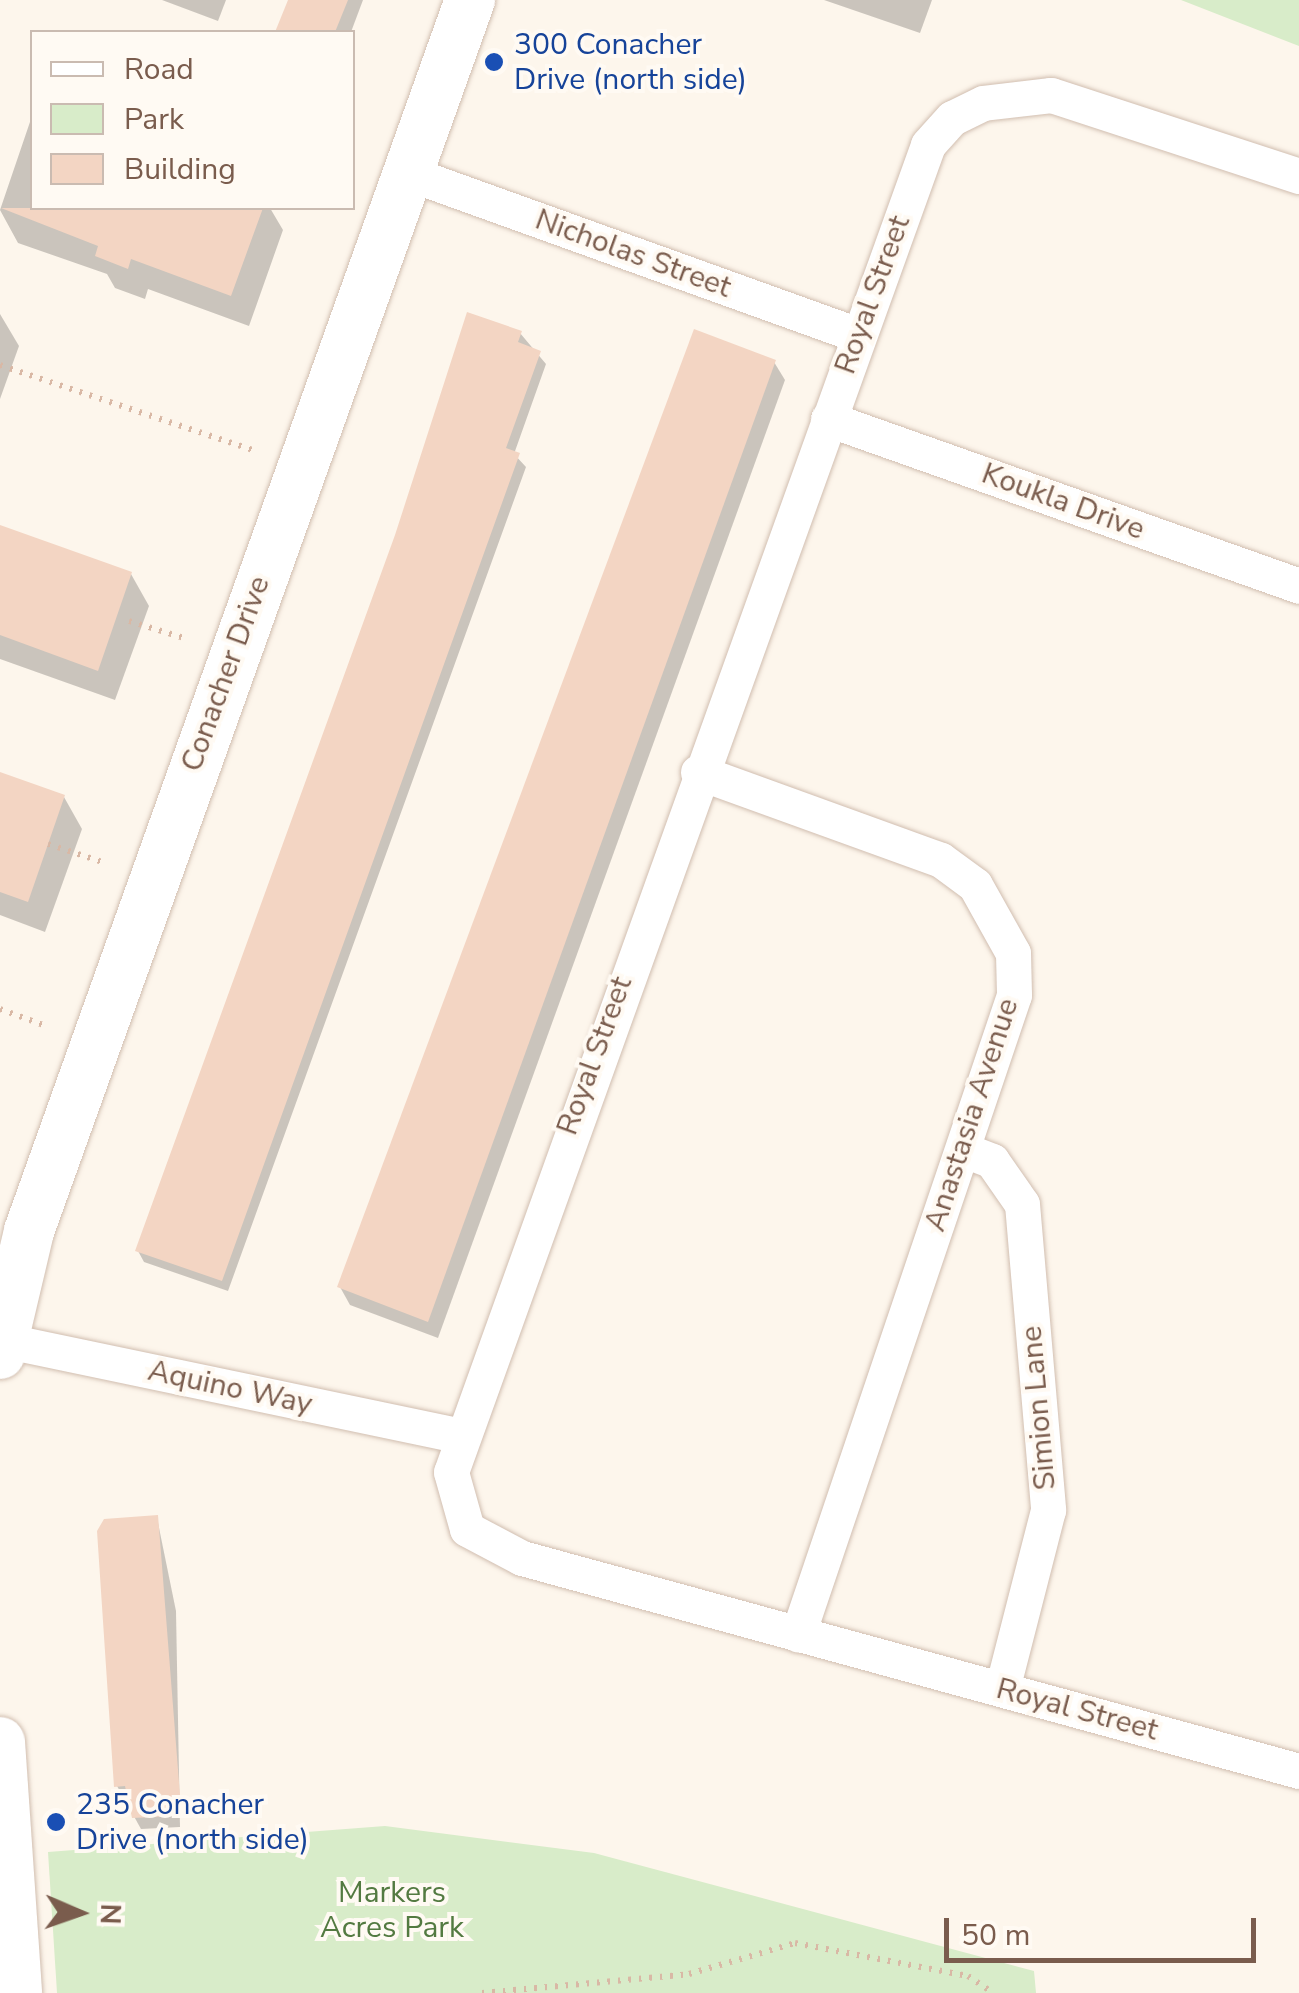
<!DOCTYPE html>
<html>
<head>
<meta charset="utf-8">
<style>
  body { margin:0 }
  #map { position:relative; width:1299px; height:1993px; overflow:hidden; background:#fdf6ec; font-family:"Nunito Sans",sans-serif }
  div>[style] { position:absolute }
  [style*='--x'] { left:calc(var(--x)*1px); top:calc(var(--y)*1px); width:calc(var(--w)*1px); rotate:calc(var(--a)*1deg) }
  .green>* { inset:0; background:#d8ecc9 }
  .shadow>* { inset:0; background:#0003 }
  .building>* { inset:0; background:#f3d5c3 }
  .path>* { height:6px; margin-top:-3px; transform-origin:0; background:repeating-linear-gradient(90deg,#d9b8a5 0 2.5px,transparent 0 10.5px) }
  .roads { filter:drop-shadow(0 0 2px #d1beb0) drop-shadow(0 0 2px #d1beb0) }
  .street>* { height:35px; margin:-17.5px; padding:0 17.5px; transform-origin:17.5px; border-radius:17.5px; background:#fff }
  .secondary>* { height:50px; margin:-25px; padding:0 25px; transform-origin:25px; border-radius:25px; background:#fff }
  .dots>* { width:28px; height:28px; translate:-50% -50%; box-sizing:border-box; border:5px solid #fffaf3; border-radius:50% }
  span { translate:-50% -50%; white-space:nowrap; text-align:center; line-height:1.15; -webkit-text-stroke:8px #fffaf3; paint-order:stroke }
  .transit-label { font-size:30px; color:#164399 }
  .left { translate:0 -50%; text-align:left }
  .street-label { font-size:30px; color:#7a5c4d }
  .park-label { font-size:30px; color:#537a41 }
  .legend { position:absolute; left:30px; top:30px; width:325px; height:180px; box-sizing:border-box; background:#fffaf3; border:2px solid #cabbb1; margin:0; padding:12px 18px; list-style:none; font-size:30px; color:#7a5c4d }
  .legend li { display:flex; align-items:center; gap:20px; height:50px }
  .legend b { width:50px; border:2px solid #cabbb1 }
  .north { position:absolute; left:30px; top:1863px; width:100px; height:100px; -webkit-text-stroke:8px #fffaf3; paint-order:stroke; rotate:92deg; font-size:28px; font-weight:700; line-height:40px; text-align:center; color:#7a5c4d }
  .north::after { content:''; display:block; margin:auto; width:35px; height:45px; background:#7a5c4d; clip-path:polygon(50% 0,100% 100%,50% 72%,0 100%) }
  .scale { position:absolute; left:944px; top:1918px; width:312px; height:45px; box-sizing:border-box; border:5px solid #7a5c4d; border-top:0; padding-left:12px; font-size:30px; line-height:35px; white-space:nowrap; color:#7a5c4d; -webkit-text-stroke:8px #fffaf3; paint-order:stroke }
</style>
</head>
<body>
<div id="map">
  <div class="green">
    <i style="clip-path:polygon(1181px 0,1299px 0,1299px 46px)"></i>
    <i style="clip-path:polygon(385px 1826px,594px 1853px,1034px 1971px,1036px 1993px,57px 1993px,48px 1852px)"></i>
  </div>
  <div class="shadow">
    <i style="clip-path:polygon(162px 0,226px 0,218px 21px)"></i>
    <i style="clip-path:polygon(290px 0,363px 0,351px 32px,281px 32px)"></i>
    <i style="clip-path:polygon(824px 0,932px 0,920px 33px)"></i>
    <i style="clip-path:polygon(32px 116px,32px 208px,270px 208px,283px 230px,249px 326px,148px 289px,145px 299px,115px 288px,107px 274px,18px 243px,0 210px)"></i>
    <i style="clip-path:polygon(0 314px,19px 346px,0 399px)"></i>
    <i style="clip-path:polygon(520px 333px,546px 364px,514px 454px,526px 467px,228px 1291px,144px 1262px,138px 1251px)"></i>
    <i style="clip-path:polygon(774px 362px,785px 380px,438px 1338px,350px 1305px,340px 1287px)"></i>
    <i style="clip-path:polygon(0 527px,131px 574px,149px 606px,115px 700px,0 659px)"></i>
    <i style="clip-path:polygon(0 775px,64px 797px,82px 829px,45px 932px,0 915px)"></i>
    <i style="clip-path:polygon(157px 1518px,176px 1611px,180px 1827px,141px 1829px,117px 1786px)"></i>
  </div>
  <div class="building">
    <i style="clip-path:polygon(288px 0,348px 0,335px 32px,275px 32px)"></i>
    <i style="clip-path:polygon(1px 208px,263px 208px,231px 296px,131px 259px,128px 269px,95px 256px,98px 246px)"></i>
    <i style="clip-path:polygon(467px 312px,522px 331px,518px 342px,541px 351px,506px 448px,520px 453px,222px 1281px,135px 1251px,395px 535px)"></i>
    <i style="clip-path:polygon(694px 329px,776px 360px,428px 1322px,337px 1287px)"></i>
    <i style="clip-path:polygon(0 525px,132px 572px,98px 671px,0 635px)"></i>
    <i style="clip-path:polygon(0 772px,65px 795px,28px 902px,0 892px)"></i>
    <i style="clip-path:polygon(158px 1515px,180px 1795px,175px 1816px,132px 1818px,125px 1786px,114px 1787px,97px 1531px,104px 1519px)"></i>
  </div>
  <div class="path">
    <i style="--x:0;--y:365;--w:267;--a:18.6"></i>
    <i style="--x:129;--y:621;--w:58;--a:17.2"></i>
    <i style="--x:48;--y:844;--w:60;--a:18.4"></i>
    <i style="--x:0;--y:1009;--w:49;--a:20.3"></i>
    <i style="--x:482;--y:1993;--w:208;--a:-5.2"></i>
    <i style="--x:689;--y:1974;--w:110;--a:-16.3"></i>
    <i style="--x:795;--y:1943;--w:176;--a:10.8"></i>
    <i style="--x:968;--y:1976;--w:30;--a:34"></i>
  </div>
  <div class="roads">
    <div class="street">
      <i style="--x:408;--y:173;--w:478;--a:19.8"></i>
      <i style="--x:1299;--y:176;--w:261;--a:-161.9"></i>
      <i style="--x:1051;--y:95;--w:68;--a:173.3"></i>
      <i style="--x:983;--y:103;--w:34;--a:154"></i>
      <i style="--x:952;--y:118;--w:36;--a:132"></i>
      <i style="--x:928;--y:145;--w:1410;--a:109.77"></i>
      <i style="--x:451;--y:1472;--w:59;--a:74.3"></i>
      <i style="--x:467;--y:1529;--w:62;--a:27.8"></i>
      <i style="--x:522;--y:1558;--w:806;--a:15.33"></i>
      <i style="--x:828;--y:419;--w:500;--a:19.5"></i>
      <i style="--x:698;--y:772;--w:258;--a:19.9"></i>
      <i style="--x:941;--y:860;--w:42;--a:36.3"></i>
      <i style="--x:975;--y:885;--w:78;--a:60.8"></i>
      <i style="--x:1013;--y:953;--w:42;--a:88.6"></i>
      <i style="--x:1014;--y:995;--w:675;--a:108.68"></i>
      <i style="--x:964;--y:1150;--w:30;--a:21"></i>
      <i style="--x:992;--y:1161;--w:52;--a:55.1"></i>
      <i style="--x:1022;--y:1204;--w:307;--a:85.1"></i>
      <i style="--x:1048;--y:1510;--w:185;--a:104.4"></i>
      <i style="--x:2;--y:1340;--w:465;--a:11.8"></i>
    </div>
    <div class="secondary">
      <i style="--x:0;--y:1354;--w:126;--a:-76.7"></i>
      <i style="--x:29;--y:1231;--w:1308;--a:-70.29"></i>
      <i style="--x:0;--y:1742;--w:252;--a:86.1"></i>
    </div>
  </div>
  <div class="dots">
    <i style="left:494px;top:62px;background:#1a4fb4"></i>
    <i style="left:56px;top:1822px;background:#1a4fb4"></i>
  </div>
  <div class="transit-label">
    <span class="left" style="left:514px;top:62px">300 Conacher<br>Drive (north side)</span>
    <span class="left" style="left:76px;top:1822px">235 Conacher<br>Drive (north side)</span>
  </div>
  <div class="street-label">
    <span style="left:633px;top:254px;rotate:20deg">Nicholas Street</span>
    <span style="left:873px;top:295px;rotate:-70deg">Royal Street</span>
    <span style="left:1063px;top:502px;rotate:20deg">Koukla Drive</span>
    <span style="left:226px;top:674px;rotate:-70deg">Conacher Drive</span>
    <span style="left:595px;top:1056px;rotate:-70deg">Royal Street</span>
    <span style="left:972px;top:1115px;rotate:-72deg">Anastasia Avenue</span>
    <span style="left:230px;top:1388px;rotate:12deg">Aquino Way</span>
    <span style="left:1039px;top:1408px;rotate:-95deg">Simion Lane</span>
    <span style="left:1077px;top:1710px;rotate:15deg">Royal Street</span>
  </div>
  <div class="park-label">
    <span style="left:392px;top:1910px">Markers<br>Acres Park</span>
  </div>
  <ul class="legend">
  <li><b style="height:12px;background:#fff"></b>Road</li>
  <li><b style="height:28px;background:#d8ecc9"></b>Park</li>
  <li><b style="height:28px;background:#f3d5c3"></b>Building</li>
  </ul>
  <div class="north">N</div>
  <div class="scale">50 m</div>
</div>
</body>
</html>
